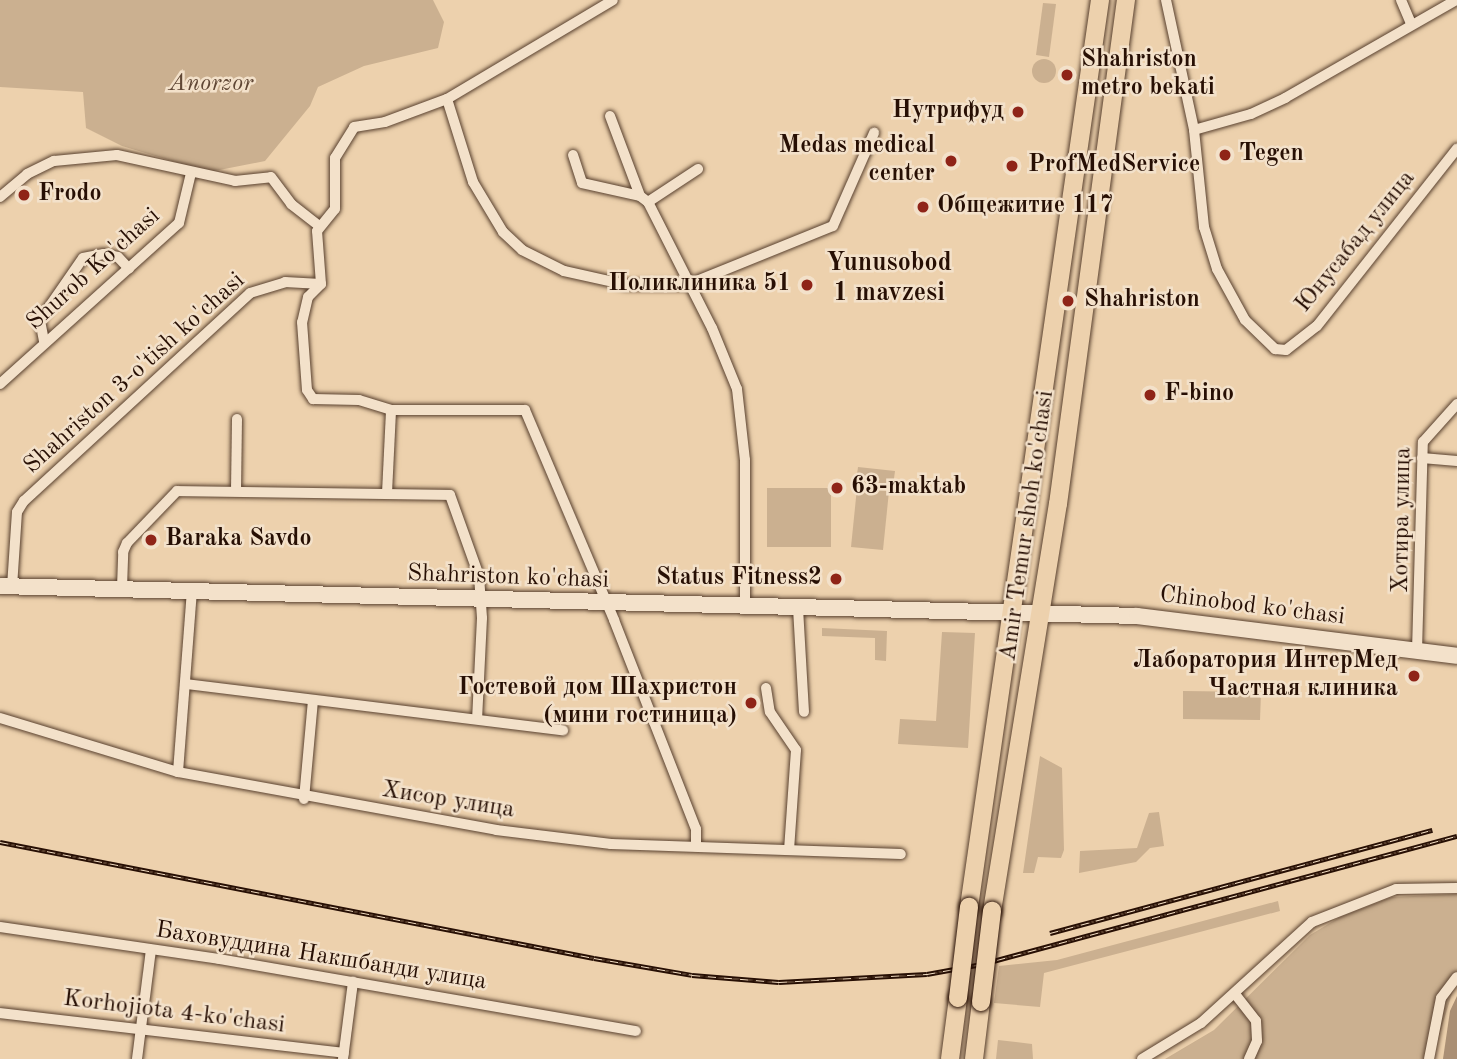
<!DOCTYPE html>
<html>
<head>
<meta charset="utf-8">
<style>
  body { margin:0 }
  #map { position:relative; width:1457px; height:1059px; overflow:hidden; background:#edd1ad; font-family:"Old Standard TT",serif }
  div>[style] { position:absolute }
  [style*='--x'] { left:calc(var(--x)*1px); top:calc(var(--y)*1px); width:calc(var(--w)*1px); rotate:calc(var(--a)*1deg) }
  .green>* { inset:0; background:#cbb090 }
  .round { border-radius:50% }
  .water>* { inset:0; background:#aa8f74 }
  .roads { filter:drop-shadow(0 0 2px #58402e) drop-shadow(0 0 2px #58402e) }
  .street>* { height:10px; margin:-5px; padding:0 5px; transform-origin:5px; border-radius:5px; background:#f3e1ca }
  .secondary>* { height:16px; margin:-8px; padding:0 8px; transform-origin:8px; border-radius:8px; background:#f3e1ca }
  .primary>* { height:18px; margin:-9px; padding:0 9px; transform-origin:9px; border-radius:9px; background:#edd1ad }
  .rail>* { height:5px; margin-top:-2.5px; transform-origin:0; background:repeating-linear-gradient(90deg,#f3e1ca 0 8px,#270f04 0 16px); box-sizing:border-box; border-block:2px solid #270f04 }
  .bridges { filter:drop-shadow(0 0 2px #270f04) drop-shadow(0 0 2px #270f04) }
  .primary-bridge>* { height:18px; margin:-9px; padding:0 9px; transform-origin:9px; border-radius:9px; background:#edd1ad }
  .dots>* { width:19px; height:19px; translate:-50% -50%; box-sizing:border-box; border:4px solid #f3e1ca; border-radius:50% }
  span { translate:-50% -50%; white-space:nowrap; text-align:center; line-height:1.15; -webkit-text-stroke:5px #f3e1ca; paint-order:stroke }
  .poi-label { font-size:24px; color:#270f04; font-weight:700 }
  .left { translate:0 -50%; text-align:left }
  .right { translate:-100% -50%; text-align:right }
  .park-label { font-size:24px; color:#604735; font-style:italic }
  .street-label { font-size:24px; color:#270f04 }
  .neighbourhood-label { font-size:26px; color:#270f04; font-weight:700 }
</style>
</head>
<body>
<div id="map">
  <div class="green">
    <i style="clip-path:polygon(0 0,433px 0,444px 22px,438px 48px,364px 66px,318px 87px,310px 106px,265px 161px,209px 172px,122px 146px,86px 128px,83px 92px,0 87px)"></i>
    <i style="clip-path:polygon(1043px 3px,1056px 4px,1049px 57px,1036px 55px)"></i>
    <i class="round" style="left:1032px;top:59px;width:24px;height:24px"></i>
    <i style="clip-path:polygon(858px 467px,895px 471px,893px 486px,856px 482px)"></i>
    <i style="clip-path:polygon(767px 488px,831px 488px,831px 547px,767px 547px)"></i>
    <i style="clip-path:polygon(857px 488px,889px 491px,883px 550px,851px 547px)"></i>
    <i style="clip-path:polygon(822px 628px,887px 631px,886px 661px,875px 660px,875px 638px,822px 636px)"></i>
    <i style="clip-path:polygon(942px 632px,975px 633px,968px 748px,898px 744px,900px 719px,936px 721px)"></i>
    <i style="clip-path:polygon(1183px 691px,1261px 692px,1260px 720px,1183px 719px)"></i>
    <i style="clip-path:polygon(1040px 756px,1062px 768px,1064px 850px,1061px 858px,1038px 857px,1034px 873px,1023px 873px)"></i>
    <i style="clip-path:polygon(1159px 812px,1164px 846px,1150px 848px,1136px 862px,1079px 873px,1080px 851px,1137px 848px,1149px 813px)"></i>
    <i style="clip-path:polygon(1457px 894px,1457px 977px,1432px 1059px,1165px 1059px,1214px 1030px,1310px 935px,1340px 917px,1392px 897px)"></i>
    <i style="clip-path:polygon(1278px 901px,1280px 911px,1044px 973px,1040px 1007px,994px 1003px,999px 966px,1057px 960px)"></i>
    <i style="clip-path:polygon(998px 1040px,1032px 1044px,1033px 1059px,996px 1059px)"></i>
  </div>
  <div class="water">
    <i style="clip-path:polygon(1457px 996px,1457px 1059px,1443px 1059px,1450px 1011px)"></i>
  </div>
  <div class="roads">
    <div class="street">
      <i style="--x:1166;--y:0;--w:133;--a:77.8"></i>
      <i style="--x:1194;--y:130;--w:98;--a:84.1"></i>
      <i style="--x:1204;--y:227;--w:44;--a:72.8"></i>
      <i style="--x:1217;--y:269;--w:58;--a:61.2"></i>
      <i style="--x:1245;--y:320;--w:42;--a:44"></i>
      <i style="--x:1275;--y:349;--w:11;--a:5"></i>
      <i style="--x:1286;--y:350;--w:39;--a:-38"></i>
      <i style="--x:1317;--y:326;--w:226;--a:-51.7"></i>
      <i style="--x:1401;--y:0;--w:25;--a:67"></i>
      <i style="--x:447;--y:99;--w:87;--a:72.6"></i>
      <i style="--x:473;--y:182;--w:58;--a:59"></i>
      <i style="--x:503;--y:232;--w:26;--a:43"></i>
      <i style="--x:522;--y:250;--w:47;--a:26.6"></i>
      <i style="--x:564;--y:271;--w:65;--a:12.5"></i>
      <i style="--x:627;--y:285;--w:60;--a:0"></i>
      <i style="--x:687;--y:285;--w:157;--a:-22"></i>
      <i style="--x:833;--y:226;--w:102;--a:-66.2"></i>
      <i style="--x:610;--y:116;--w:85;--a:69.4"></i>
      <i style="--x:640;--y:196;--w:10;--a:37"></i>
      <i style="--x:648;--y:202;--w:141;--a:63.1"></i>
      <i style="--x:712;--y:328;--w:66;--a:67.7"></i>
      <i style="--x:737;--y:389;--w:71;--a:83.6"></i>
      <i style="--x:745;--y:460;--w:147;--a:90"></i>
      <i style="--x:1194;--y:130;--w:59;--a:-15.7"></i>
      <i style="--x:1251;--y:114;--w:38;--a:-25"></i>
      <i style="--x:1285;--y:98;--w:197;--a:-29.8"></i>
      <i style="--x:573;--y:155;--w:29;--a:72"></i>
      <i style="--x:582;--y:183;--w:59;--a:12.6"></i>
      <i style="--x:0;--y:197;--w:35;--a:-40"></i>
      <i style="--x:27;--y:174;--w:30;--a:-26"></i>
      <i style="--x:54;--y:161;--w:63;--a:-5.4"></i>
      <i style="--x:117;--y:155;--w:121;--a:12.4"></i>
      <i style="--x:235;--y:181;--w:36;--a:-6"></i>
      <i style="--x:271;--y:177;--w:34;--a:53"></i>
      <i style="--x:291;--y:204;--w:34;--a:38"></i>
      <i style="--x:648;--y:202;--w:60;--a:-33.4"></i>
      <i style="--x:321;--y:284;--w:53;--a:-94.3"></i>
      <i style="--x:317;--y:231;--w:28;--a:-51"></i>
      <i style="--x:335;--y:209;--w:51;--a:-90"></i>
      <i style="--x:335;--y:158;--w:36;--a:-58"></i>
      <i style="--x:354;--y:127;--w:31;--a:-9"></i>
      <i style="--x:385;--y:122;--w:66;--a:-20.4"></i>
      <i style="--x:447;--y:99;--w:193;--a:-30.8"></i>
      <i style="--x:44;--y:341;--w:21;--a:-101"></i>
      <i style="--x:40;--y:320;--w:75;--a:-55.3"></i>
      <i style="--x:83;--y:258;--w:21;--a:-11"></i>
      <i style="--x:104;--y:254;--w:14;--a:12"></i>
      <i style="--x:118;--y:257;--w:16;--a:47"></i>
      <i style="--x:0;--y:384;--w:241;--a:-42"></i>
      <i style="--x:179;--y:223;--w:51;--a:-76.5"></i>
      <i style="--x:1422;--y:458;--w:35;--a:5"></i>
      <i style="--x:236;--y:491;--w:72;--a:-89.2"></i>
      <i style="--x:387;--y:493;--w:83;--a:-87.2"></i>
      <i style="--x:12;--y:587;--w:75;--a:-86.2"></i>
      <i style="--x:17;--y:512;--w:13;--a:-58"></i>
      <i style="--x:24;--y:501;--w:307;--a:-42.6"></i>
      <i style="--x:250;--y:293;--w:37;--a:-17"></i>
      <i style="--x:285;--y:282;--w:36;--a:3"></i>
      <i style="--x:321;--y:284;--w:18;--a:135"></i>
      <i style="--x:308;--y:297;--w:26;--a:103"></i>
      <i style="--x:302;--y:322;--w:68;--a:85.8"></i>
      <i style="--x:307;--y:390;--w:11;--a:56"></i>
      <i style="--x:313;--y:399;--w:46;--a:1.2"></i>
      <i style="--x:359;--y:400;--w:34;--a:17"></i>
      <i style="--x:391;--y:410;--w:134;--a:0"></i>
      <i style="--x:525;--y:410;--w:228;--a:67"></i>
      <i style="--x:614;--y:620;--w:225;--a:68.6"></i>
      <i style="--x:696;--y:829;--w:16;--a:90"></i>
      <i style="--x:122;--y:588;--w:36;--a:-88"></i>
      <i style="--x:123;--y:552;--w:10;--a:-66"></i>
      <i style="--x:127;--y:543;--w:72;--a:-46.1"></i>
      <i style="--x:177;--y:491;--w:273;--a:0.8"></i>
      <i style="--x:450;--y:495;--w:86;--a:70.3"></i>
      <i style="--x:479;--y:576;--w:42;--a:85.9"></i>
      <i style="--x:482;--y:618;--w:101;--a:92.8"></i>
      <i style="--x:798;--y:608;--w:104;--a:86.7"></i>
      <i style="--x:1417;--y:651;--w:209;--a:-88.4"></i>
      <i style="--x:1423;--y:442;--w:51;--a:-48.2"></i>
      <i style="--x:186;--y:684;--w:380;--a:7"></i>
      <i style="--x:766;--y:688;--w:24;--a:81"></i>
      <i style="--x:770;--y:712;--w:46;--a:55.6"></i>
      <i style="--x:796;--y:750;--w:99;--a:94"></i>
      <i style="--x:0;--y:718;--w:186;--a:16.9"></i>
      <i style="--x:178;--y:772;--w:323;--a:10.3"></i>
      <i style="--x:496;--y:830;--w:116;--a:6.9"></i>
      <i style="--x:611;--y:844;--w:290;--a:2"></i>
      <i style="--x:178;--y:772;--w:183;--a:-85.6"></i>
      <i style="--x:304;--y:799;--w:99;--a:-84.8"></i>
      <i style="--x:0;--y:927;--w:221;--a:8.3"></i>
      <i style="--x:219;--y:959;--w:423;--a:9.8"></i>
      <i style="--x:1235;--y:994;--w:34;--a:52"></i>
      <i style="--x:1256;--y:1021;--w:20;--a:87"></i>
      <i style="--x:1257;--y:1041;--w:20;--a:114"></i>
      <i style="--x:0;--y:1013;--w:346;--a:6.6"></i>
      <i style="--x:137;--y:1059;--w:110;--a:-82.7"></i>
      <i style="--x:343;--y:1059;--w:78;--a:-82.6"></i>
      <i style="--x:1142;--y:1059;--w:69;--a:-31.4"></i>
      <i style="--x:1201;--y:1023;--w:150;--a:-42.3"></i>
      <i style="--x:1312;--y:922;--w:90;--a:-21.4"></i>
      <i style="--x:1396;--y:889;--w:61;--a:-0.9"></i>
      <i style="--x:1429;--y:1059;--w:62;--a:-78.9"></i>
      <i style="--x:1441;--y:998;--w:26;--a:-53"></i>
    </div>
    <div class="secondary">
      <i style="--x:0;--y:586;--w:1137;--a:1.51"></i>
      <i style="--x:1137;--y:616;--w:322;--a:7.1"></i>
    </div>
    <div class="primary">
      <i style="--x:969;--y:907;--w:916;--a:-81.78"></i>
      <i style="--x:992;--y:911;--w:412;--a:-80.8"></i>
      <i style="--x:1058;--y:504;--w:509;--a:-82.32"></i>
      <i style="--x:950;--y:1059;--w:62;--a:-82.5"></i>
      <i style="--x:974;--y:1059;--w:57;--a:-83"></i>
    </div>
  </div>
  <div class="rail">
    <i style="--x:0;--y:842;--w:605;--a:11.05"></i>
    <i style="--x:594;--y:958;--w:99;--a:9.8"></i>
    <i style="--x:692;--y:975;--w:87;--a:4.6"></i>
    <i style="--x:779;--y:982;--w:148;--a:-3.1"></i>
    <i style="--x:927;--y:974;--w:56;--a:-10.3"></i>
    <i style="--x:982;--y:964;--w:492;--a:-15.1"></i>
    <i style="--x:1050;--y:933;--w:396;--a:-15.1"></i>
  </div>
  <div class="bridges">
    <div class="primary-bridge">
      <i style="--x:958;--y:998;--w:92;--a:-83.1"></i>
      <i style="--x:981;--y:1002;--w:92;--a:-83.1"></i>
    </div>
  </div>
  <div class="dots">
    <i style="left:1067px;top:75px;background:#8f2418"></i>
    <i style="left:1018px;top:112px;background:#8f2418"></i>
    <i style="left:1225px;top:155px;background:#8f2418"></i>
    <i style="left:951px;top:161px;background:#8f2418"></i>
    <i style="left:1012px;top:166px;background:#8f2418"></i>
    <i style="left:24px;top:195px;background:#8f2418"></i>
    <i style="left:923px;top:207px;background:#8f2418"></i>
    <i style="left:807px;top:285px;background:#8f2418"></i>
    <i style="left:1068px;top:301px;background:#8f2418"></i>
    <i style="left:1150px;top:395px;background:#8f2418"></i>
    <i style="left:837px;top:488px;background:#8f2418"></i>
    <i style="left:151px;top:540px;background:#8f2418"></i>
    <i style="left:836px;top:579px;background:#8f2418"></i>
    <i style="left:1414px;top:676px;background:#8f2418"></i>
    <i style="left:751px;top:703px;background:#8f2418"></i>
  </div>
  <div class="poi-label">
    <span class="left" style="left:1081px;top:75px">Shahriston<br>metro bekati</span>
    <span class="right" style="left:1004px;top:112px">Нутрифуд</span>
    <span class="right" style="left:935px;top:161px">Medas medical<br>center</span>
    <span class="left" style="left:1239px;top:155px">Tegen</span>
    <span class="left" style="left:1028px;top:166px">ProfMedService</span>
    <span class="left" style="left:38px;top:195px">Frodo</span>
    <span class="left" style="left:937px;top:207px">Общежитие 117</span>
    <span class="right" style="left:791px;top:285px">Поликлиника 51</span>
    <span class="left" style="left:1084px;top:301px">Shahriston</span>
    <span class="left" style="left:1164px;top:395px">F-bino</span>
    <span class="left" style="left:851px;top:488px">63-maktab</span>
    <span class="left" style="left:165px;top:540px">Baraka Savdo</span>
    <span class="right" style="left:822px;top:579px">Status Fitness2</span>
    <span class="right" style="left:1398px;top:676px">Лаборатория ИнтерМед<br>Частная клиника</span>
    <span class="right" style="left:737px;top:703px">Гостевой дом Шахристон<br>(мини гостиница)</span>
  </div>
  <div class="park-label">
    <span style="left:211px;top:85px">Anorzor</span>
  </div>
  <div class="street-label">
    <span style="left:1356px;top:242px;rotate:-51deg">Юнусабад улица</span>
    <span style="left:94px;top:270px;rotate:-42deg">Shurob Ko'chasi</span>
    <span style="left:135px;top:374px;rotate:-42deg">Shahriston 3-o'tish ko'chasi</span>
    <span style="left:1403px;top:520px;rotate:-89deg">Хотира улица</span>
    <span style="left:1028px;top:526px;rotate:-82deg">Amir Temur shoh ko'chasi</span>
    <span style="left:508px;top:578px;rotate:2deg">Shahriston ko'chasi</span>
    <span style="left:1252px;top:607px;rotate:7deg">Chinobod ko'chasi</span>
    <span style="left:448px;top:801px;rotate:9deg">Хисор улица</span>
    <span style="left:321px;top:957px;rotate:9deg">Баховуддина Накшбанди улица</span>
    <span style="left:174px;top:1013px;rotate:7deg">Korhojiota 4-ko'chasi</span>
  </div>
  <div class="neighbourhood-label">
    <span style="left:889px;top:279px">Yunusobod<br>1 mavzesi</span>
  </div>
</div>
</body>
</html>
